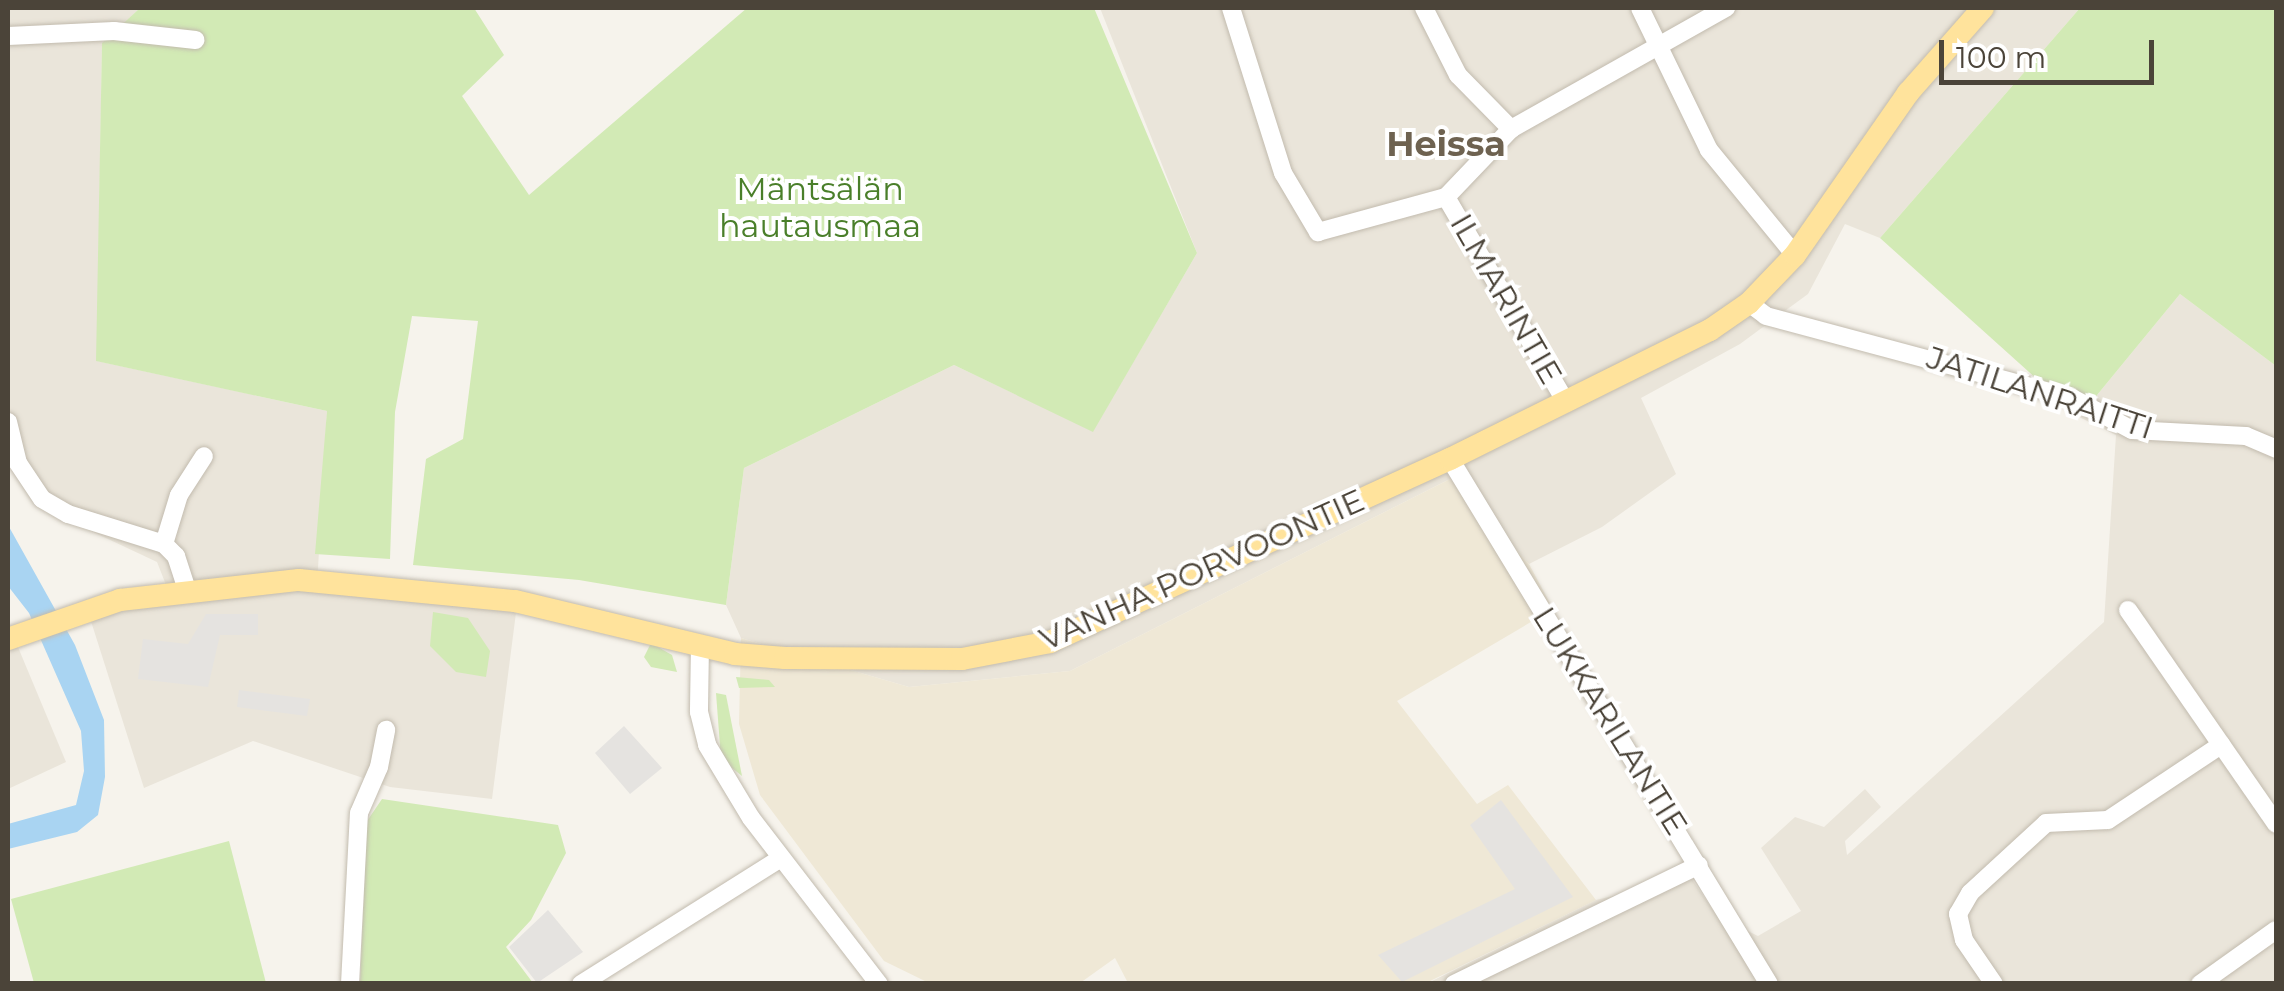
<!DOCTYPE html>
<html>
<head>
<meta charset="utf-8">
<style>
  body { margin:0 }
  #map { position:relative; width:2284px; height:991px; overflow:hidden; background:#f6f3ec; font-family:Montserrat,sans-serif }
  div>[style] { position:absolute }
  [style*='--x'] { left:calc(var(--x)*1px); top:calc(var(--y)*1px); width:calc(var(--w)*1px); rotate:calc(var(--a)*1deg) }
  .residential>* { inset:0; background:#eae5da }
  .education>* { inset:0; background:#efe8d6 }
  .green>* { inset:0; background:#d2eab5 }
  .parking>* { inset:0; background:#e5e3e0 }
  .water>* { inset:0; background:#a9d4f2 }
  .roads { filter:drop-shadow(0 0 2px #c2bbae) drop-shadow(0 0 2px #c2bbae) }
  .minor>* { height:18px; margin:-9px; padding:0 9px; transform-origin:9px; border-radius:9px; background:#fff }
  .major>* { height:22px; margin:-11px; padding:0 11px; transform-origin:11px; border-radius:11px; background:#ffe39c }
  span { translate:-50% -50%; white-space:nowrap; text-align:center; line-height:1.15; -webkit-text-stroke:8px #fff; paint-order:stroke }
  .park-label { font-size:32px; color:#4a7f2a }
  .street-label { font-size:32px; color:#4b4439 }
  .neighbourhood-label { font-size:35px; color:#6e6250; font-weight:700 }
  .frame { position:absolute; inset:0; border:10px solid #4b4439; pointer-events:none }
  .scale { position:absolute; left:1939px; top:40px; width:215px; height:45px; box-sizing:border-box; border:5px solid #4b4439; border-top:0; padding-left:12px; font-size:30px; line-height:35px; white-space:nowrap; color:#4b4439; -webkit-text-stroke:8px #fff; paint-order:stroke }
</style>
</head>
<body>
<div id="map">
  <div class="residential">
    <i style="clip-path:polygon(8px 8px,140px 8px,102px 44px,97px 361px,327px 411px,317px 586px,517px 605px,492px 799px,390px 787px,253px 741px,144px 788px,89px 615px,170px 595px,157px 562px,57px 515px,8px 444px)"></i>
    <i style="clip-path:polygon(1100px 8px,2080px 8px,1880px 238px,1845px 224px,1808px 294px,1740px 344px,1641px 398px,1676px 474px,1602px 527px,1529px 564px,1450px 479px,1070px 671px,909px 687px,741px 638px,726px 605px,744px 468px,954px 365px,1093px 431px,1197px 253px)"></i>
    <i style="clip-path:polygon(2180px 294px,2276px 366px,2276px 983px,1426px 984px,1596px 900px,1691px 878px,1717px 916px,1758px 936px,1801px 911px,1761px 848px,1795px 817px,1824px 827px,1865px 789px,1881px 807px,1845px 841px,1847px 855px,2104px 622px,2116px 435px,2079px 417px)"></i>
    <i style="clip-path:polygon(10px 628px,66px 762px,8px 789px,8px 630px)"></i>
  </div>
  <div class="education">
    <i style="clip-path:polygon(1450px 479px,1529px 564px,1553px 609px,1397px 701px,1477px 804px,1508px 785px,1596px 900px,1426px 983px,1128px 983px,1115px 958px,1080px 983px,929px 983px,884px 961px,760px 795px,739px 724px,741px 638px,909px 687px,1070px 671px)"></i>
  </div>
  <div class="green">
    <i style="clip-path:polygon(140px 8px,474px 8px,504px 55px,462px 96px,529px 195px,747px 8px,1094px 8px,1197px 253px,1093px 432px,954px 365px,744px 468px,726px 605px,579px 580px,413px 565px,426px 459px,463px 439px,478px 321px,412px 316px,395px 412px,390px 559px,315px 554px,327px 411px,96px 361px,102px 43px)"></i>
    <i style="clip-path:polygon(2080px 8px,2276px 8px,2276px 366px,2180px 294px,2079px 417px,1880px 238px)"></i>
    <i style="clip-path:polygon(433px 612px,468px 618px,490px 651px,486px 677px,456px 672px,430px 646px)"></i>
    <i style="clip-path:polygon(651px 643px,672px 655px,677px 672px,651px 667px,644px 657px)"></i>
    <i style="clip-path:polygon(736px 677px,769px 680px,775px 687px,739px 688px)"></i>
    <i style="clip-path:polygon(716px 693px,726px 695px,742px 776px,721px 759px)"></i>
    <i style="clip-path:polygon(382px 799px,558px 825px,566px 853px,531px 920px,506px 947px,533px 983px,360px 984px,367px 821px)"></i>
    <i style="clip-path:polygon(229px 841px,266px 983px,34px 983px,11px 899px)"></i>
  </div>
  <div class="parking">
    <i style="clip-path:polygon(206px 614px,258px 614px,258px 635px,220px 635px,208px 687px,138px 679px,143px 639px,188px 644px)"></i>
    <i style="clip-path:polygon(239px 690px,310px 699px,307px 716px,237px 707px)"></i>
    <i style="clip-path:polygon(624px 726px,662px 768px,630px 794px,595px 753px)"></i>
    <i style="clip-path:polygon(1501px 800px,1573px 897px,1402px 982px,1378px 955px,1515px 889px,1470px 825px)"></i>
    <i style="clip-path:polygon(548px 910px,583px 952px,537px 983px,509px 947px)"></i>
  </div>
  <div class="water">
    <i style="clip-path:polygon(8px 525px,75px 645px,104px 720px,105px 777px,98px 815px,77px 832px,8px 849px,8px 824px,76px 805px,84px 771px,81px 731px,29px 613px,8px 586px)"></i>
  </div>
  <div class="roads">
    <div class="minor">
      <i style="--x:1231;--y:8;--w:173;--a:72.5"></i>
      <i style="--x:1283;--y:173;--w:69;--a:59.3"></i>
      <i style="--x:1318;--y:232;--w:133;--a:-15.3"></i>
      <i style="--x:1446;--y:197;--w:94;--a:-46.3"></i>
      <i style="--x:1511;--y:129;--w:247;--a:-29.4"></i>
      <i style="--x:1424;--y:8;--w:75;--a:63.1"></i>
      <i style="--x:1458;--y:75;--w:76;--a:45.5"></i>
      <i style="--x:1640;--y:8;--w:158;--a:64.1"></i>
      <i style="--x:1709;--y:150;--w:136;--a:50.7"></i>
      <i style="--x:8;--y:36;--w:106;--a:-2.7"></i>
      <i style="--x:114;--y:31;--w:82;--a:6.3"></i>
      <i style="--x:1446;--y:197;--w:238;--a:59.7"></i>
      <i style="--x:1749;--y:303;--w:21;--a:37"></i>
      <i style="--x:1766;--y:316;--w:317;--a:15"></i>
      <i style="--x:2072;--y:398;--w:68;--a:28.1"></i>
      <i style="--x:2132;--y:430;--w:114;--a:3"></i>
      <i style="--x:2246;--y:436;--w:33;--a:23"></i>
      <i style="--x:8;--y:422;--w:42;--a:76.3"></i>
      <i style="--x:18;--y:463;--w:43;--a:56.3"></i>
      <i style="--x:42;--y:499;--w:30;--a:30"></i>
      <i style="--x:68;--y:514;--w:101;--a:17.4"></i>
      <i style="--x:164;--y:544;--w:17;--a:45"></i>
      <i style="--x:176;--y:556;--w:35;--a:72"></i>
      <i style="--x:1450;--y:459;--w:614;--a:58.72"></i>
      <i style="--x:164;--y:544;--w:51;--a:-73"></i>
      <i style="--x:179;--y:495;--w:46;--a:-57.3"></i>
      <i style="--x:2128;--y:610;--w:260;--a:55.3"></i>
      <i style="--x:700;--y:645;--w:67;--a:90.9"></i>
      <i style="--x:699;--y:712;--w:34;--a:76"></i>
      <i style="--x:707;--y:745;--w:85;--a:58.9"></i>
      <i style="--x:751;--y:818;--w:210;--a:52.4"></i>
      <i style="--x:350;--y:984;--w:171;--a:-87"></i>
      <i style="--x:359;--y:813;--w:50;--a:-66.5"></i>
      <i style="--x:379;--y:767;--w:38;--a:-79"></i>
      <i style="--x:581;--y:984;--w:236;--a:-32.2"></i>
      <i style="--x:1454;--y:984;--w:272;--a:-25.9"></i>
      <i style="--x:1994;--y:984;--w:53;--a:-124.3"></i>
      <i style="--x:1964;--y:940;--w:27;--a:-103"></i>
      <i style="--x:1958;--y:914;--w:24;--a:-60"></i>
      <i style="--x:1970;--y:893;--w:103;--a:-42.6"></i>
      <i style="--x:2046;--y:823;--w:62;--a:-2.8"></i>
      <i style="--x:2108;--y:820;--w:136;--a:-33.6"></i>
      <i style="--x:2200;--y:984;--w:93;--a:-35.4"></i>
    </div>
    <div class="major">
      <i style="--x:8;--y:639;--w:119;--a:-19.2"></i>
      <i style="--x:120;--y:600;--w:180;--a:-6.4"></i>
      <i style="--x:299;--y:580;--w:217;--a:5.6"></i>
      <i style="--x:515;--y:601;--w:226;--a:13.5"></i>
      <i style="--x:735;--y:654;--w:50;--a:4.6"></i>
      <i style="--x:785;--y:658;--w:177;--a:0.3"></i>
      <i style="--x:962;--y:659;--w:90;--a:-10.9"></i>
      <i style="--x:1050;--y:642;--w:440;--a:-24.6"></i>
      <i style="--x:1450;--y:459;--w:290;--a:-26.4"></i>
      <i style="--x:1710;--y:330;--w:47;--a:-34.7"></i>
      <i style="--x:1749;--y:303;--w:66;--a:-46.2"></i>
      <i style="--x:1795;--y:255;--w:198;--a:-55.1"></i>
      <i style="--x:1908;--y:93;--w:113;--a:-48.6"></i>
    </div>
  </div>
  <div class="park-label">
    <span style="left:820px;top:208px">Mäntsälän<br>hautausmaa</span>
  </div>
  <div class="street-label">
    <span style="left:1506px;top:299px;rotate:60deg">ILMARINTIE</span>
    <span style="left:2040px;top:393px;rotate:18deg">JATILANRAITTI</span>
    <span style="left:1202px;top:570px;rotate:-24deg">VANHA PORVOONTIE</span>
    <span style="left:1610px;top:721px;rotate:58deg">LUKKARILANTIE</span>
  </div>
  <div class="neighbourhood-label">
    <span style="left:1446px;top:144px">Heissa</span>
  </div>
  <div class="frame"></div>
  <div class="scale">100 m</div>
</div>
</body>
</html>
